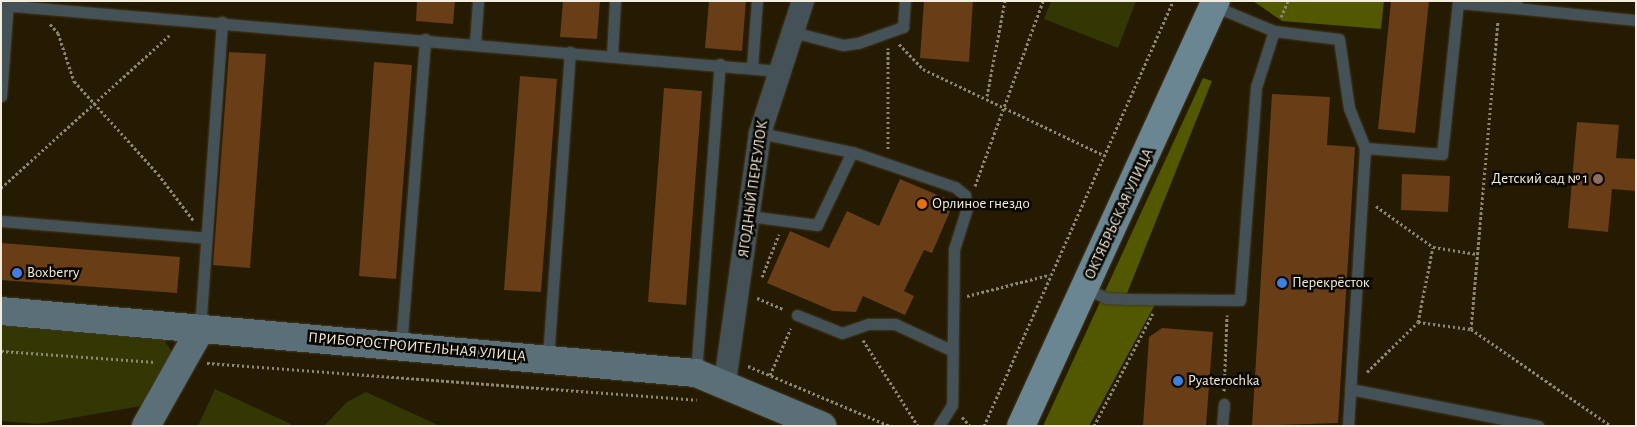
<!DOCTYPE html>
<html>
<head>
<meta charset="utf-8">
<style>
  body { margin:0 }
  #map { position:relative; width:1637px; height:427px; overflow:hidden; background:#251b02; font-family:"Alegreya Sans",sans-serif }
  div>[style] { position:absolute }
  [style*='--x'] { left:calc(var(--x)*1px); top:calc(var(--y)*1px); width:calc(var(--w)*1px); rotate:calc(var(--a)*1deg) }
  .green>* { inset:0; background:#323704 }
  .forest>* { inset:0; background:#515800 }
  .building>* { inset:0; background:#693d15 }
  .path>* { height:3px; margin-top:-1.5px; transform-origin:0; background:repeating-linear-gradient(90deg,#8e8671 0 2.5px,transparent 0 5px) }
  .roads { filter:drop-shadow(0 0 1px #423821) drop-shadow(0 0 1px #423821) }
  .service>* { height:11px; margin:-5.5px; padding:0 5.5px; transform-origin:5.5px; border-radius:5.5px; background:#445157 }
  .minor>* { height:22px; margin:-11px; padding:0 11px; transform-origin:11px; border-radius:11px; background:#445157 }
  .secondary>* { height:28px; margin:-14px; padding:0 14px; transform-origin:14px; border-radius:14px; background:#5a6f78 }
  .primary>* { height:28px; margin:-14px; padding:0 14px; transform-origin:14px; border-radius:14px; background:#6a8692 }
  .dots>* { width:14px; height:14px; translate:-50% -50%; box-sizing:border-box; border:2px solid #0a0701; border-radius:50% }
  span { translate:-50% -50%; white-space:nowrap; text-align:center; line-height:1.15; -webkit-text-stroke:5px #0a0701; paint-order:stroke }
  .poi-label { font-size:15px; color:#f3eddd }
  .right { translate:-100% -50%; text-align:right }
  .left { translate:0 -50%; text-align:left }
  .street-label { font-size:15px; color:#f3eddd }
  .frame { position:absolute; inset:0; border:2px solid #f3eddd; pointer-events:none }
</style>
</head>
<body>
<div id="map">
  <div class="green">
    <i style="clip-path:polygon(1051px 1px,1136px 1px,1118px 48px,1044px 19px)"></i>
    <i style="clip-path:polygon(1px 323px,162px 337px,172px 352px,141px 406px,38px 424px,1px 421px)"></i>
    <i style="clip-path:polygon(215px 389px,291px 424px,290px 426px,198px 426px)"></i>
    <i style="clip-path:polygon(366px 392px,440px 426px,324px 426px,347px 402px)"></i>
  </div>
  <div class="forest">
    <i style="clip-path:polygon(1253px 1px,1384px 1px,1381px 29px,1282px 21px)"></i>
    <i style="clip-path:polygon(1203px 78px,1212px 81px,1124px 301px,1157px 301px,1089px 426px,1043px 426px)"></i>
  </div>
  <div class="building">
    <i style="clip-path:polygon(417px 1px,455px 1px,453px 24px,416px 21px)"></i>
    <i style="clip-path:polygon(563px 1px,600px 1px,597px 39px,560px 37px)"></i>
    <i style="clip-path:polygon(709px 1px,746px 1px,742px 51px,705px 48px)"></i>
    <i style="clip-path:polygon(924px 1px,973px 1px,969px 62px,920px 58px)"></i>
    <i style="clip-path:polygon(1391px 1px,1429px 1px,1415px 133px,1378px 129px)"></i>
    <i style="clip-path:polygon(229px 52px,266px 54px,250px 268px,213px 265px)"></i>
    <i style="clip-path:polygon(374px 62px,412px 65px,396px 279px,359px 276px)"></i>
    <i style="clip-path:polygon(520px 76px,557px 79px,541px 292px,504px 290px)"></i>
    <i style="clip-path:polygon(664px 88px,702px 91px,686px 305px,648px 302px)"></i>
    <i style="clip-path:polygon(1272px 94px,1330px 97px,1327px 145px,1355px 147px,1338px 423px,1252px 426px)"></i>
    <i style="clip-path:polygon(1577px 122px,1619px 125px,1616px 158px,1636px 159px,1636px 191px,1612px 189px,1608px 232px,1568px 228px)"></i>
    <i style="clip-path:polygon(1402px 174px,1450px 176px,1448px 212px,1401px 210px)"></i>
    <i style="clip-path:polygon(900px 179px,954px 202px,932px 253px,924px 250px,904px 291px,914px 296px,905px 315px,863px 296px,856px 312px,833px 311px,767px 283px,790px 231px,829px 248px,847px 211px,879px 226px)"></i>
    <i style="clip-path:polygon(1px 243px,180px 257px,177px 293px,1px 280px)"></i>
    <i style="clip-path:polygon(1162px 328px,1213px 332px,1206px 426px,1143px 426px,1149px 337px)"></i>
  </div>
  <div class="path">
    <i style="--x:1281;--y:17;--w:17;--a:-66"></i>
    <i style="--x:50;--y:24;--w:12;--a:48"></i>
    <i style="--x:58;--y:33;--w:51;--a:71.6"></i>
    <i style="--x:74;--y:81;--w:125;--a:47.9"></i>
    <i style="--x:158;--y:174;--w:58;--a:52.7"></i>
    <i style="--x:899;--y:44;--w:35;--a:46"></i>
    <i style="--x:923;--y:69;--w:199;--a:25.5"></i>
    <i style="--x:987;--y:96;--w:97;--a:-79.3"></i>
    <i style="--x:888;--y:149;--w:101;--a:-90"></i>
    <i style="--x:975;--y:186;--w:197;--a:-69.8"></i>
    <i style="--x:1;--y:188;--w:229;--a:-42.2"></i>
    <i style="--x:1376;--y:206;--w:70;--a:35.7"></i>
    <i style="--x:1433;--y:247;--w:45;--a:9"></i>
    <i style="--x:762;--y:277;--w:46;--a:-68.4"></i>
    <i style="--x:967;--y:296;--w:85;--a:-14.4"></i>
    <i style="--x:757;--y:298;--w:28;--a:23"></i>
    <i style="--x:1418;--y:322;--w:76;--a:-78.7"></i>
    <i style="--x:1471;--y:329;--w:308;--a:-85"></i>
    <i style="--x:863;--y:340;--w:102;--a:57.4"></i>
    <i style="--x:1;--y:351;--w:155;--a:4.1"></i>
    <i style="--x:207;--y:363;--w:491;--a:4.3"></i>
    <i style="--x:748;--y:366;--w:154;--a:22.9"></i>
    <i style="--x:1367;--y:372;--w:71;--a:-44.4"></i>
    <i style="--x:1418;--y:322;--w:53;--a:7.5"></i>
    <i style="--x:1471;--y:329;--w:170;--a:34.7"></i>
    <i style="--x:770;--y:375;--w:51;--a:-65.9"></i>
    <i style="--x:1224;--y:391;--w:76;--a:-87.7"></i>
    <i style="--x:962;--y:417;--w:12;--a:48"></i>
    <i style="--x:984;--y:426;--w:465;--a:-66"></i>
    <i style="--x:1094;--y:426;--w:127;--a:-62.4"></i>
  </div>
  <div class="roads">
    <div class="service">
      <i style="--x:1516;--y:1;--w:7;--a:98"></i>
      <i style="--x:1515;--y:8;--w:122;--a:5.7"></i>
      <i style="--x:1458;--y:3;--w:57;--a:5"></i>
      <i style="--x:1;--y:5;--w:781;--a:4.85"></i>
      <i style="--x:1274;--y:31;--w:65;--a:7"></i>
      <i style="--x:1339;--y:39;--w:70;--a:81.8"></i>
      <i style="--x:1349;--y:108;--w:43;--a:68.2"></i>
      <i style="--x:1365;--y:148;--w:279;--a:93.5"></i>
      <i style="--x:793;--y:32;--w:52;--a:14.6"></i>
      <i style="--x:843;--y:45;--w:15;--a:-8"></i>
      <i style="--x:858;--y:43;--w:48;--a:-19.6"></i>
      <i style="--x:903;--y:27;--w:26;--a:-86"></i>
      <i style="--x:475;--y:43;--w:42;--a:-85.9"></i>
      <i style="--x:612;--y:55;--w:54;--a:-86.8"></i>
      <i style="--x:752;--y:67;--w:66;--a:-85.7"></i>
      <i style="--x:1;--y:96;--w:95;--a:-85.8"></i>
      <i style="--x:760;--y:133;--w:94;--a:11.7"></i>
      <i style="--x:1365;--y:148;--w:77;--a:4.5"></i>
      <i style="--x:1442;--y:154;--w:154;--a:-84"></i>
      <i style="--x:749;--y:216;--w:69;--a:7.5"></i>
      <i style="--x:817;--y:225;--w:81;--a:-64.4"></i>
      <i style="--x:852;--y:152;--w:109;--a:18.8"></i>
      <i style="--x:955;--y:187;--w:13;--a:39"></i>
      <i style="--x:965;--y:195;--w:13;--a:81"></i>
      <i style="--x:967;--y:208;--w:43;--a:107.6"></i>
      <i style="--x:954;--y:249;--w:156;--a:90.7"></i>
      <i style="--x:952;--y:405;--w:25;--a:122"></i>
      <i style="--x:1;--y:221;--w:206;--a:4.7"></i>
      <i style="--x:1085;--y:288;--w:23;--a:25"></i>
      <i style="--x:1106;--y:298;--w:20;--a:3"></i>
      <i style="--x:1126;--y:299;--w:114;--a:0.5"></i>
      <i style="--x:1240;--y:300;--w:214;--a:-85.7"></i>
      <i style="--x:1256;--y:87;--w:59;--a:-72.2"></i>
      <i style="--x:1274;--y:31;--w:65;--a:-157.4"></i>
      <i style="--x:797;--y:315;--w:48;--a:21.8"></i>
      <i style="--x:842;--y:333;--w:28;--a:-19"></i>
      <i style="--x:868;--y:324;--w:27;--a:0"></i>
      <i style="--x:895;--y:324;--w:64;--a:25"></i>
      <i style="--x:200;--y:329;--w:308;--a:-85.9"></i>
      <i style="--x:401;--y:346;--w:308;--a:-85.5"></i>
      <i style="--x:548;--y:358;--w:307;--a:-85.9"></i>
      <i style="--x:696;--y:373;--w:310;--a:-85.6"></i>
      <i style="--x:1350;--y:389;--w:192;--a:11.1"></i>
      <i style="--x:1222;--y:426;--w:22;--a:-85"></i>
    </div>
    <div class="minor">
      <i style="--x:725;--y:382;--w:251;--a:-82"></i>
      <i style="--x:760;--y:133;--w:139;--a:-72"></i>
    </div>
    <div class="secondary">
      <i style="--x:1;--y:311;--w:698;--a:5.1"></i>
      <i style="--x:696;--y:373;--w:137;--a:22.8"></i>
      <i style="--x:146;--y:426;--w:110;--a:-60.6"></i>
    </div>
    <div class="primary">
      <i style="--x:1021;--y:426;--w:468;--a:-65.4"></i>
    </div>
  </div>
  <div class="dots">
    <i style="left:1598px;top:179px;background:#8d6e63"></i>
    <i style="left:922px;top:204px;background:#e8710a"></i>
    <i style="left:17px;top:273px;background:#3f7fe0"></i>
    <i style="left:1282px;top:283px;background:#3f7fe0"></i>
    <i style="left:1178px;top:381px;background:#3f7fe0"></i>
  </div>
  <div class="poi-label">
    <span class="right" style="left:1588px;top:179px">Детский сад № 1</span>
    <span class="left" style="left:932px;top:204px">Орлиное гнездо</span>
    <span class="left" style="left:27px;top:273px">Boxberry</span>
    <span class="left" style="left:1292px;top:283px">Перекрёсток</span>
    <span class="left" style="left:1188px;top:381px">Pyaterochka</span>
  </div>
  <div class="street-label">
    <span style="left:753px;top:189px;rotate:-82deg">ЯГОДНЫЙ ПЕРЕУЛОК</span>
    <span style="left:1119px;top:214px;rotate:-65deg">ОКТЯБРЬСКАЯ УЛИЦА</span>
    <span style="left:417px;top:347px;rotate:5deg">ПРИБОРОСТРОИТЕЛЬНАЯ УЛИЦА</span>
  </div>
  <div class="frame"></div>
</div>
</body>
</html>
